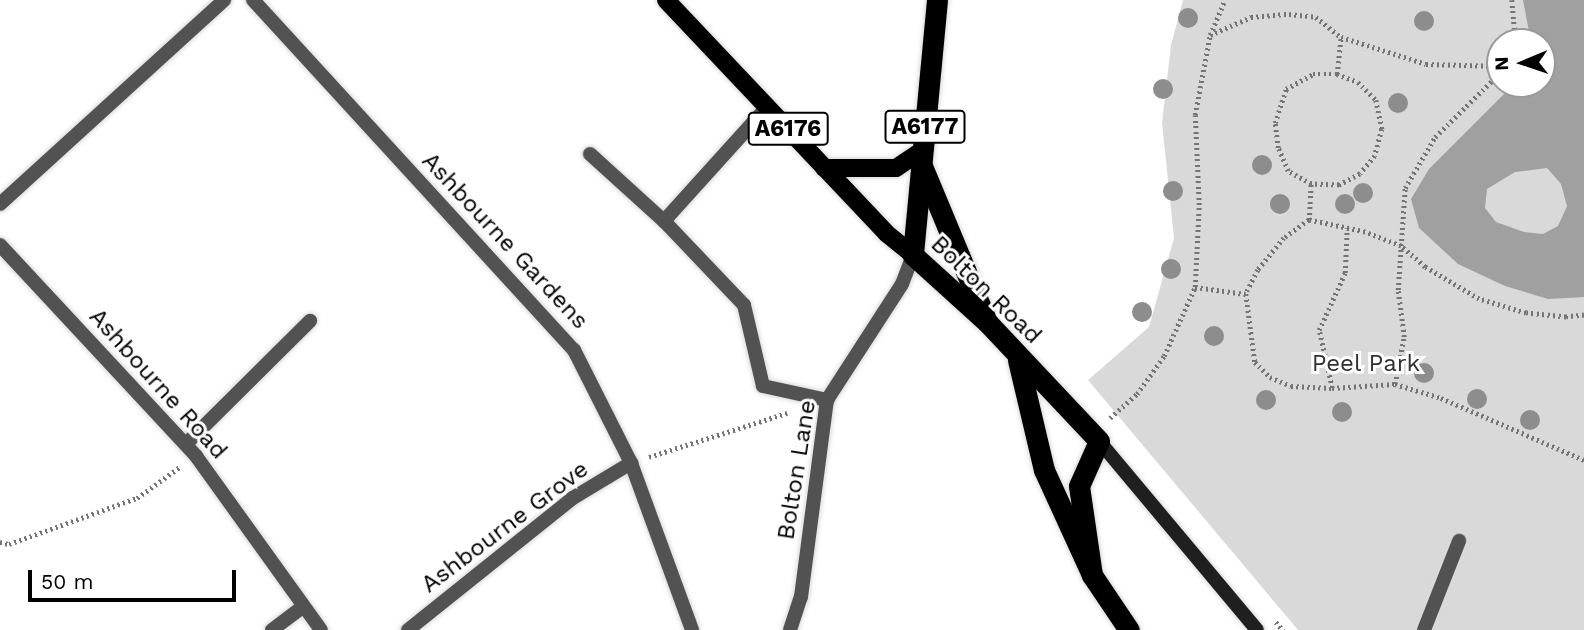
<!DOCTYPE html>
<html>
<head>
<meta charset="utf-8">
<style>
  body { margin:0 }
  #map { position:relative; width:1584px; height:630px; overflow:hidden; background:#fff; font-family:"Work Sans",sans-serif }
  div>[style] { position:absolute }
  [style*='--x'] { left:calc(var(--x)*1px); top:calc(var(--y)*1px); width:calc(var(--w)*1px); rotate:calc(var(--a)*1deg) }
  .green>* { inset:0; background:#d9d9d9 }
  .water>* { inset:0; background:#a0a0a0 }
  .path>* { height:4.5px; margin-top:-2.25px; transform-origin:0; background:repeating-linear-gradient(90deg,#747474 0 2px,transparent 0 5.5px) }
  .roads { filter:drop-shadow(0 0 2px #dbdbdb) drop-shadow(0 0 2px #dbdbdb) }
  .lane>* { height:14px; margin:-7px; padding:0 7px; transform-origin:7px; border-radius:7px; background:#525252 }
  .street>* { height:14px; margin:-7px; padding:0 7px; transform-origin:7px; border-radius:7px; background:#525252 }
  .secondary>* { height:14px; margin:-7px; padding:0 7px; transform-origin:7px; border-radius:7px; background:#1f1f1f }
  .primary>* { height:18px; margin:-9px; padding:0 9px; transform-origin:9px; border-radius:9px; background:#000 }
  .highway>* { height:21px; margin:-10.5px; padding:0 10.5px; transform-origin:10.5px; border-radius:10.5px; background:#000 }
  .trees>* { width:20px; height:20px; margin:-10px; border-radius:50%; background:#8d8d8d }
  span { translate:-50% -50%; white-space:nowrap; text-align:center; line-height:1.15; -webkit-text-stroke:6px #fff; paint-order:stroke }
  .shield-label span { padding:2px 5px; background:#fff; border:2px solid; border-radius:5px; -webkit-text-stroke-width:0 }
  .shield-label { font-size:23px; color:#000; font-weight:700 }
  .street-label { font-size:24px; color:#000 }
  .park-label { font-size:24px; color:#303030 }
  .north { position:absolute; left:1486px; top:28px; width:70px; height:70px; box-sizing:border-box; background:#fff; border:2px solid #999; border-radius:50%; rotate:268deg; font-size:19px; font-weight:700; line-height:28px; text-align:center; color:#000 }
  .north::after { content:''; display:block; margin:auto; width:24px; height:32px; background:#000; clip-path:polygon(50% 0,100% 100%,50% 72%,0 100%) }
  .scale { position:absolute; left:28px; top:570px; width:208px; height:32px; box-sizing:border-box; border:4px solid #000; border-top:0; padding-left:9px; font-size:21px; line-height:24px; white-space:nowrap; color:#000; -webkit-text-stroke:5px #fff; paint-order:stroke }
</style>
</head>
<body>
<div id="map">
  <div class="green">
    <i style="clip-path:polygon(evenodd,1183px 0,1584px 0,1584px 630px,1298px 630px,1088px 380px,1149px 327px,1174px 238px,1162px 123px,1171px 45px,1183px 0,1500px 42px,1542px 42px,1542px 84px,1500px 84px,1500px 42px)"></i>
  </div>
  <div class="water">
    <i style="clip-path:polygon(evenodd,1523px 0,1584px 0,1584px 297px,1548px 299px,1505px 286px,1458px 264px,1419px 228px,1411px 199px,1429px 169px,1514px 84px,1542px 84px,1542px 42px,1531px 42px,1523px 0,1547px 168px,1561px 184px,1567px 206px,1558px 226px,1543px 234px,1524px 232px,1496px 222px,1485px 208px,1487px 189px,1515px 172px,1547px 168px)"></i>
  </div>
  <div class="path">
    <i style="--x:1512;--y:0;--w:33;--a:85"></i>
    <i style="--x:1515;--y:33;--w:9;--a:103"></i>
    <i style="--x:1210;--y:35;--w:45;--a:-23.7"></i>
    <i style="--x:1251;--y:17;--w:38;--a:-5"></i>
    <i style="--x:1289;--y:14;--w:27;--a:6"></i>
    <i style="--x:1316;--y:17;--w:32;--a:39"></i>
    <i style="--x:1341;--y:37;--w:89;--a:17.6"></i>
    <i style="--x:1426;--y:64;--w:74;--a:1.5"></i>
    <i style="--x:1313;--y:74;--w:24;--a:0"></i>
    <i style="--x:1337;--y:74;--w:22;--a:21"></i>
    <i style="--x:1358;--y:82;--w:25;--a:45"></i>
    <i style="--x:1376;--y:100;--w:30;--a:78"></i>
    <i style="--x:1382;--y:129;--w:28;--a:105"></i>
    <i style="--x:1375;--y:156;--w:23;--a:130"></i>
    <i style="--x:1360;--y:174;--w:24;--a:152"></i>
    <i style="--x:1339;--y:185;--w:28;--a:-178"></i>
    <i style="--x:1311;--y:184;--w:26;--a:-151"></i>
    <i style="--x:1288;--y:171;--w:25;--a:-113"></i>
    <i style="--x:1278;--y:148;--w:25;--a:-97"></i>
    <i style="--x:1275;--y:123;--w:36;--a:-72"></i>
    <i style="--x:1286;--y:89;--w:31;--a:-29"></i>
    <i style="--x:1337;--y:74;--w:37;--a:-84"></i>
    <i style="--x:1309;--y:220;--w:36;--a:-87"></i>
    <i style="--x:1195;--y:287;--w:51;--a:7.8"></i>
    <i style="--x:1584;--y:315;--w:18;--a:174"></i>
    <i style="--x:1566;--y:317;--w:40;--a:-174.3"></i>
    <i style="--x:1526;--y:313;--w:49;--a:-163.4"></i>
    <i style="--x:1479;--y:299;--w:63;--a:-149.3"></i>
    <i style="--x:1425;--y:267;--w:32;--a:-139"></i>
    <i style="--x:1401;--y:246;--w:39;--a:-159"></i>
    <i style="--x:1365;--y:232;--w:57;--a:-167.9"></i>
    <i style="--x:1309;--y:220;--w:31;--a:144"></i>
    <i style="--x:1284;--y:238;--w:41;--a:129.1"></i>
    <i style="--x:1258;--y:270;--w:27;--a:117"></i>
    <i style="--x:1246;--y:294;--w:69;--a:82.5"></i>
    <i style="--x:1255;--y:362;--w:21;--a:45"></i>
    <i style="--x:1270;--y:377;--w:23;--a:23"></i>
    <i style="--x:1291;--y:386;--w:41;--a:2.8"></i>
    <i style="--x:1332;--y:388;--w:63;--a:-3.6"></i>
    <i style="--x:1395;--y:384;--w:48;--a:16.9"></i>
    <i style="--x:1441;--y:398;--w:156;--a:23.4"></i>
    <i style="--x:1395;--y:384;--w:48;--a:-79.2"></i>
    <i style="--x:1404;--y:337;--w:47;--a:-97.3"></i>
    <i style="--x:1398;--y:290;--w:102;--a:-86.1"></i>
    <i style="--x:1405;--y:188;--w:59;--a:-59.5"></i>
    <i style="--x:1435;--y:137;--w:91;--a:-44.6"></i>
    <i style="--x:1332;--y:388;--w:59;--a:-102.6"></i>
    <i style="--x:1319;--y:330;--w:63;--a:-65.5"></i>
    <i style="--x:1345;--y:273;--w:45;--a:-87.5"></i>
    <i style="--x:1110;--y:418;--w:36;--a:-42"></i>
    <i style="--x:1137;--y:394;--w:47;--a:-54.6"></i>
    <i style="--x:1164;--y:356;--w:76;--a:-65.8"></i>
    <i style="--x:1195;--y:287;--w:82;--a:-87.2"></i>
    <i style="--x:1199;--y:205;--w:90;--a:-92.5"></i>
    <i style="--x:1195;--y:115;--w:81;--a:-79.4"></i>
    <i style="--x:1210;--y:35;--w:38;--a:-67"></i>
    <i style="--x:649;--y:457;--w:145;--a:-17.7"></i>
    <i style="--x:0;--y:542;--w:9;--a:13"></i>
    <i style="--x:9;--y:544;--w:136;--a:-19.8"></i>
    <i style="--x:137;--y:498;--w:54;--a:-36"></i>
    <i style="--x:1276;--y:622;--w:11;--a:49"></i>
  </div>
  <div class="roads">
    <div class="lane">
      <i style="--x:590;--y:154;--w:100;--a:42.2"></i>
      <i style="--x:664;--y:221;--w:116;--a:46.4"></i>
      <i style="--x:744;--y:305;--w:83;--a:76.8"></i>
      <i style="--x:763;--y:386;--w:66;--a:12.3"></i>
      <i style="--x:664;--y:221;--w:154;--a:-47.9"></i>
      <i style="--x:1424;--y:630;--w:96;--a:-68.5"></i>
    </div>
    <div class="street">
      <i style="--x:253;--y:0;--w:475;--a:47.5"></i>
      <i style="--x:574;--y:350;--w:127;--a:63.2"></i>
      <i style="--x:631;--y:463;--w:178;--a:69.9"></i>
      <i style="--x:0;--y:204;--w:303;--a:-42.3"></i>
      <i style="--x:0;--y:245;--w:288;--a:47.1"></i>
      <i style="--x:196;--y:456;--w:214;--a:54.3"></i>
      <i style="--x:186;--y:444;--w:175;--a:-44.8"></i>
      <i style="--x:272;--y:630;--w:38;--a:-37"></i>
      <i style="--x:408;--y:630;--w:211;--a:-38.7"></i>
      <i style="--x:573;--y:498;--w:68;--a:-31.1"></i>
      <i style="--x:790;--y:630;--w:35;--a:-72"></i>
      <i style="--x:801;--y:597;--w:199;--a:-82.5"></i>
      <i style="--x:827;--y:400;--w:138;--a:-57.1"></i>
      <i style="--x:902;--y:284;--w:31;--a:-69"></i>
    </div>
    <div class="secondary">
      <i style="--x:1099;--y:441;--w:246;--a:50.1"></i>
    </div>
    <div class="primary">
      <i style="--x:666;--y:0;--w:320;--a:46.6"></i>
      <i style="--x:886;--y:233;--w:35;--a:39"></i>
      <i style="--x:824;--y:168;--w:72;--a:0"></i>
      <i style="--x:896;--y:168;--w:32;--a:-34"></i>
    </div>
    <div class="highway">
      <i style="--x:937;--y:0;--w:256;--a:95.4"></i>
      <i style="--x:913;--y:255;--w:100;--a:42.2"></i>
      <i style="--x:987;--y:322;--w:163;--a:46.7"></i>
      <i style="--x:1099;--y:441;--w:49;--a:114"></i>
      <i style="--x:1079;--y:486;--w:90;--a:81.7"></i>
      <i style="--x:922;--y:166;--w:164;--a:67.4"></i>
      <i style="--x:1018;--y:360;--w:113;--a:76.7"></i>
      <i style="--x:1044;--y:470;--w:115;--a:65.4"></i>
      <i style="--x:1092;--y:575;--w:66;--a:56.1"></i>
    </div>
  </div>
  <div class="trees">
    <i style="left:1188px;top:18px"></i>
    <i style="left:1424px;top:21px"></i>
    <i style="left:1163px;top:89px"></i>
    <i style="left:1398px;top:103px"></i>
    <i style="left:1262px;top:165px"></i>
    <i style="left:1173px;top:191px"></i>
    <i style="left:1363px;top:193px"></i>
    <i style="left:1280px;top:204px"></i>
    <i style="left:1345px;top:204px"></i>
    <i style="left:1171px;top:269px"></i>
    <i style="left:1142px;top:312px"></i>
    <i style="left:1214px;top:336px"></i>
    <i style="left:1424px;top:373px"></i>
    <i style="left:1477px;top:399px"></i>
    <i style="left:1266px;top:400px"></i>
    <i style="left:1342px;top:412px"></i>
    <i style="left:1530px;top:420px"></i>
  </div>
  <div class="shield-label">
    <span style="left:925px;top:127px">A6177</span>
    <span style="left:788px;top:129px">A6176</span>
  </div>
  <div class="street-label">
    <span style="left:505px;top:241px;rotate:47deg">Ashbourne Gardens</span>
    <span style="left:986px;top:290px;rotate:44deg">Bolton Road</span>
    <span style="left:158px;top:384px;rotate:48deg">Ashbourne Road</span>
    <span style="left:797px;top:470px;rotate:-81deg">Bolton Lane</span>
    <span style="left:505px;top:527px;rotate:-37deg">Ashbourne Grove</span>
  </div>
  <div class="park-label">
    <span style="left:1366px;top:364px">Peel Park</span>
  </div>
  <div class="north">N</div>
  <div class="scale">50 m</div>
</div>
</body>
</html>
